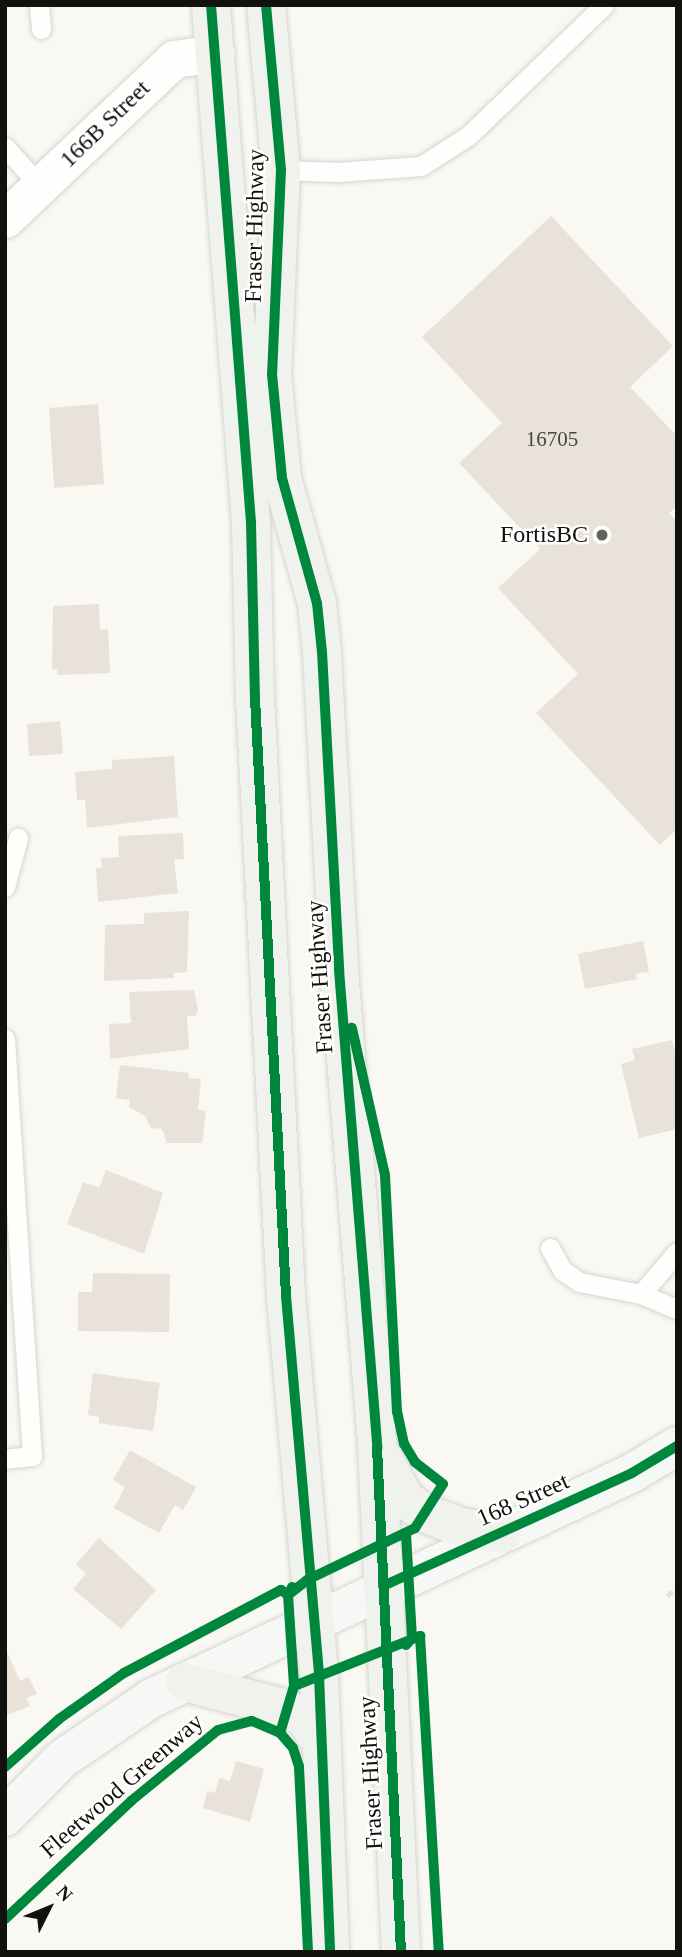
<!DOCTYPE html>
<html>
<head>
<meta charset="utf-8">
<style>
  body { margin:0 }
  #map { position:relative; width:682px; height:1957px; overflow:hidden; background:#f9f8f3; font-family:Georgia,serif }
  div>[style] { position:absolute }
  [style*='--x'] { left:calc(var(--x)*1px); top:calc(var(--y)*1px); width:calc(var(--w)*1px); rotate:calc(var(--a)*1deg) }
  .building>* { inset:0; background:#e8e2d8 }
  .path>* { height:4.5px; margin-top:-2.25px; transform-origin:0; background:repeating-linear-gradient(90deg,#e1e1df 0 7px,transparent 0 10.5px) }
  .roads { filter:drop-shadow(0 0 2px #d6d5d1) drop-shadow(0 0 2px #d6d5d1) }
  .service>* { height:19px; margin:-9.5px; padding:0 9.5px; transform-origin:9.5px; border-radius:9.5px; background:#fefefd }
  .minor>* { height:37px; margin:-18.5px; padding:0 18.5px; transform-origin:18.5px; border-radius:18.5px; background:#fefefd }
  .secondary>* { height:38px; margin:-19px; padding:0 19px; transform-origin:19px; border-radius:19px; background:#f6f8f6 }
  .primary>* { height:38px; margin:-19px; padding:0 19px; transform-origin:19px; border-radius:19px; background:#f0f3ed }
  .cycleway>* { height:10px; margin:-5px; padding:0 5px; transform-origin:5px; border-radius:5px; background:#00873e }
  .dots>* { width:19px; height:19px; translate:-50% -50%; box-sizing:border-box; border:4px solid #fffffe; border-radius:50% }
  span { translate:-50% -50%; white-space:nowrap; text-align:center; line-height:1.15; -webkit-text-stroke:5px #fffffe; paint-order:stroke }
  .number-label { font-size:21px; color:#484642 }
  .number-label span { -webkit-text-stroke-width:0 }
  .street-label { font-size:24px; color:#11110e }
  .poi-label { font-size:24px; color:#11110e }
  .right { translate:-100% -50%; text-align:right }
  .frame { position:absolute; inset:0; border:7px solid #11110e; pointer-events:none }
  .north { position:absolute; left:14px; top:1873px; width:70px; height:70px; -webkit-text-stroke:5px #fffffe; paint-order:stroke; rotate:47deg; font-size:19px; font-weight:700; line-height:28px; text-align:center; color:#11110e }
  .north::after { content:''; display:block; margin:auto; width:24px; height:32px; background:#11110e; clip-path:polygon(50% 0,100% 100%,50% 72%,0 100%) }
</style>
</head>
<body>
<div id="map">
  <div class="building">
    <i style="clip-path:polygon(551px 216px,673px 346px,630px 387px,677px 436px,677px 506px,669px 513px,677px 521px,677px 829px,660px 845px,536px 713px,578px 674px,498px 588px,540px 549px,459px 463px,502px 423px,422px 337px)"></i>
    <i style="clip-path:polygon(98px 404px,104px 484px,54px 488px,49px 408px)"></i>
    <i style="clip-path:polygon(99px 604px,100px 629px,108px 629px,110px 673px,57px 675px,57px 669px,52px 669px,53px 606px)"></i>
    <i style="clip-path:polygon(60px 721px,63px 754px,29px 756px,27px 724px)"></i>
    <i style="clip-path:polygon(174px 756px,178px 817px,87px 828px,85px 800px,77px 800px,75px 772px,112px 769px,112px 760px)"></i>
    <i style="clip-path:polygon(183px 833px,184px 859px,174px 860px,178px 893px,98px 902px,96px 868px,102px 868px,101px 858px,119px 857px,118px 836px)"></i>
    <i style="clip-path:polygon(189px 911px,187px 972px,174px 973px,174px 978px,104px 981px,105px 925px,144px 924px,144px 913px)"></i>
    <i style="clip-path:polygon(643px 941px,649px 972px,636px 973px,637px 979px,585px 989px,578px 954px)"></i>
    <i style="clip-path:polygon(194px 990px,198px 1010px,195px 1016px,187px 1016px,189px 1049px,110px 1059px,109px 1024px,131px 1023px,129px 992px)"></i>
    <i style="clip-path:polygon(672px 1040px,677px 1059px,677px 1129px,639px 1138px,621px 1064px,635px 1060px,632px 1049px)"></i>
    <i style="clip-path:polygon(120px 1065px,189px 1073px,188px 1078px,201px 1079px,198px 1110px,206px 1111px,202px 1143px,167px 1143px,162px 1129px,151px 1128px,145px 1116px,129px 1107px,130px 1100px,116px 1098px)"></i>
    <i style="clip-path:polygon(106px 1170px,163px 1193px,144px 1254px,67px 1224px,83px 1182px,99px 1188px)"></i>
    <i style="clip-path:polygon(93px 1273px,170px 1274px,169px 1332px,78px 1331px,78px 1292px,92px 1292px)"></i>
    <i style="clip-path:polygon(93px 1373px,160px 1383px,153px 1431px,99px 1423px,99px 1417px,88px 1415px)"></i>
    <i style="clip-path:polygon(130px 1450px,196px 1487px,183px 1510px,175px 1505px,159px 1533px,114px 1508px,125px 1487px,113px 1480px)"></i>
    <i style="clip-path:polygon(99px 1538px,156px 1590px,121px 1629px,73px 1589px,86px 1574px,76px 1564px)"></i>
    <i style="clip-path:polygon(5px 1647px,20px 1681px,29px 1677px,37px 1694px,26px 1698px,30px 1706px,5px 1716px)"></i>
    <i style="clip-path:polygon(236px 1761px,264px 1769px,250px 1822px,203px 1808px,207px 1791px,215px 1793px,219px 1778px,230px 1781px)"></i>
  </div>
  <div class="path">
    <i style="--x:667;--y:1596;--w:13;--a:-39"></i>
  </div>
  <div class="roads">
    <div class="service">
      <i style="--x:39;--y:5;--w:24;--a:85"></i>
      <i style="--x:5;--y:147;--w:52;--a:48.1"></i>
      <i style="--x:281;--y:170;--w:57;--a:2"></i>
      <i style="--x:338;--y:172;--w:83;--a:-4.1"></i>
      <i style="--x:421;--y:166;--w:56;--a:-32.6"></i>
      <i style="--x:468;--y:136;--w:189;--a:-43.9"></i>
      <i style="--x:5;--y:887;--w:51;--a:-75.1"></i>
      <i style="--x:5;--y:1039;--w:418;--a:86.3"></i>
      <i style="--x:32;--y:1456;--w:27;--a:174"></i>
      <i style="--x:550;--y:1248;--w:25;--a:61"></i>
      <i style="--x:562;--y:1270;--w:21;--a:35"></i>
      <i style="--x:579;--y:1282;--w:63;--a:11"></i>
      <i style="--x:641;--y:1294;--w:39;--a:23"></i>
      <i style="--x:641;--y:1294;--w:55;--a:-49.4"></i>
    </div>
    <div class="minor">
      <i style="--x:5;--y:219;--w:233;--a:-43.4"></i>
      <i style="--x:174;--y:59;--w:42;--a:-8.1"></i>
    </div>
    <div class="secondary">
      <i style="--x:5;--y:1817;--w:81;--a:-45.5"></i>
      <i style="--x:62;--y:1759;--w:109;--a:-34.1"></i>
      <i style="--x:152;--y:1698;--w:530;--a:-25.11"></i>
      <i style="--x:632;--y:1473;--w:52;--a:-31"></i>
    </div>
    <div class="primary">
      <i style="--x:211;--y:5;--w:520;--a:85.58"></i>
      <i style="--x:251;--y:523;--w:175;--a:88.7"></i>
      <i style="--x:255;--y:698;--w:599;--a:87.03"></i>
      <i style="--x:286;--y:1296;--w:380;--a:85"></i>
      <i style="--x:319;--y:1675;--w:277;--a:87.7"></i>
      <i style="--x:266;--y:5;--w:166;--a:84.8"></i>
      <i style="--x:281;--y:170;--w:204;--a:92.5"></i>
      <i style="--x:272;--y:374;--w:104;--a:84.5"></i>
      <i style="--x:282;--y:478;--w:130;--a:74.4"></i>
      <i style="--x:317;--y:603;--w:49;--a:84.2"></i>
      <i style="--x:322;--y:652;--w:318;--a:86.9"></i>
      <i style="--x:339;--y:970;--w:479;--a:85.4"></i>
      <i style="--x:377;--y:1447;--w:506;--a:87.28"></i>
      <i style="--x:381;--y:1455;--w:50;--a:61.4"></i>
      <i style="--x:405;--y:1499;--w:24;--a:36"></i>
      <i style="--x:424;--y:1513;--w:40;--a:21"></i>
      <i style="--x:461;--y:1527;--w:41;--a:9.9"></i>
      <i style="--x:185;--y:1682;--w:106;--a:14.8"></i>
      <i style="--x:287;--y:1709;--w:19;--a:28"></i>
      <i style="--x:304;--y:1718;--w:27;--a:54"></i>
    </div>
  </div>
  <div class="cycleway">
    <i style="--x:211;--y:5;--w:520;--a:85.58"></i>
    <i style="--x:251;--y:523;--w:175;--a:88.7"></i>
    <i style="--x:255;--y:698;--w:599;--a:87.03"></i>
    <i style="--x:286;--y:1296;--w:380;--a:85"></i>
    <i style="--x:319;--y:1675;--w:277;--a:87.7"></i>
    <i style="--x:266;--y:5;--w:166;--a:84.8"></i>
    <i style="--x:281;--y:170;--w:204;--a:92.5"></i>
    <i style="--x:272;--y:374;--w:104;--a:84.5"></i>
    <i style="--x:282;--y:478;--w:130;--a:74.4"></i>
    <i style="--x:317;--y:603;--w:49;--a:84.2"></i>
    <i style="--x:322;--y:652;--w:318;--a:86.9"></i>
    <i style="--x:339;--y:970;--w:479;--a:85.4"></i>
    <i style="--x:377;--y:1447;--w:506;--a:87.28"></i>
    <i style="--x:383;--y:1586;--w:273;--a:-24.4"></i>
    <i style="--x:632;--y:1473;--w:52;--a:-31"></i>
    <i style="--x:292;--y:1587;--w:9;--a:117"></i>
    <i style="--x:288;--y:1595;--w:91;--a:86.2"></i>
    <i style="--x:294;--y:1686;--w:136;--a:-21.6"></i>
    <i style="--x:420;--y:1636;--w:317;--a:86.6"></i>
    <i style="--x:288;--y:1595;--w:24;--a:-38"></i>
    <i style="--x:307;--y:1580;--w:120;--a:-25.7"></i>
    <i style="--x:415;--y:1528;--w:52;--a:-57.5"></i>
    <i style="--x:443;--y:1484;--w:36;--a:-142"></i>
    <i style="--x:415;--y:1462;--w:21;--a:-121"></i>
    <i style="--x:404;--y:1444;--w:33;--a:-102"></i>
    <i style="--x:397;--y:1412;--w:237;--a:-92.9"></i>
    <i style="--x:385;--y:1175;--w:151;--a:-102.7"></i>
    <i style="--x:406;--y:1645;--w:9;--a:-49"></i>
    <i style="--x:412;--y:1638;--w:105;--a:-93.3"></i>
    <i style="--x:294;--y:1686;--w:49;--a:106.6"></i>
    <i style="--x:280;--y:1733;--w:20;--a:49"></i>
    <i style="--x:293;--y:1748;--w:20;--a:72"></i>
    <i style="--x:299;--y:1767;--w:185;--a:87.2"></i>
    <i style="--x:5;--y:1767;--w:72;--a:-41.6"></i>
    <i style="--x:59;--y:1719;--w:80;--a:-35.3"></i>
    <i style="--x:124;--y:1673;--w:178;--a:-27.9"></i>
    <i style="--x:281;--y:1590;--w:9;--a:36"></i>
    <i style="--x:5;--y:1919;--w:173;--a:-43.1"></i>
    <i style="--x:131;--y:1801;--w:112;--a:-39.2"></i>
    <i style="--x:218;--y:1730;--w:35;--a:-15"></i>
    <i style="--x:252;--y:1721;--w:30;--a:23"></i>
  </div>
  <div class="dots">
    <i style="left:602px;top:535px;background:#62625e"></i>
  </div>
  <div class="number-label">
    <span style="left:552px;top:439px">16705</span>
  </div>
  <div class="street-label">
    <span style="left:105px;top:124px;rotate:-44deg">166B Street</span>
    <span style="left:255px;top:226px;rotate:-89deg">Fraser Highway</span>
    <span style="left:320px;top:977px;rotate:-94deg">Fraser Highway</span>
    <span style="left:523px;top:1500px;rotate:-24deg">168 Street</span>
    <span style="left:371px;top:1773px;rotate:-93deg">Fraser Highway</span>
    <span style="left:122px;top:1786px;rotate:-41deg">Fleetwood Greenway</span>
  </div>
  <div class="poi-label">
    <span class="right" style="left:588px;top:535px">FortisBC</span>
  </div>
  <div class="frame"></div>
  <div class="north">N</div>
</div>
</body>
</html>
